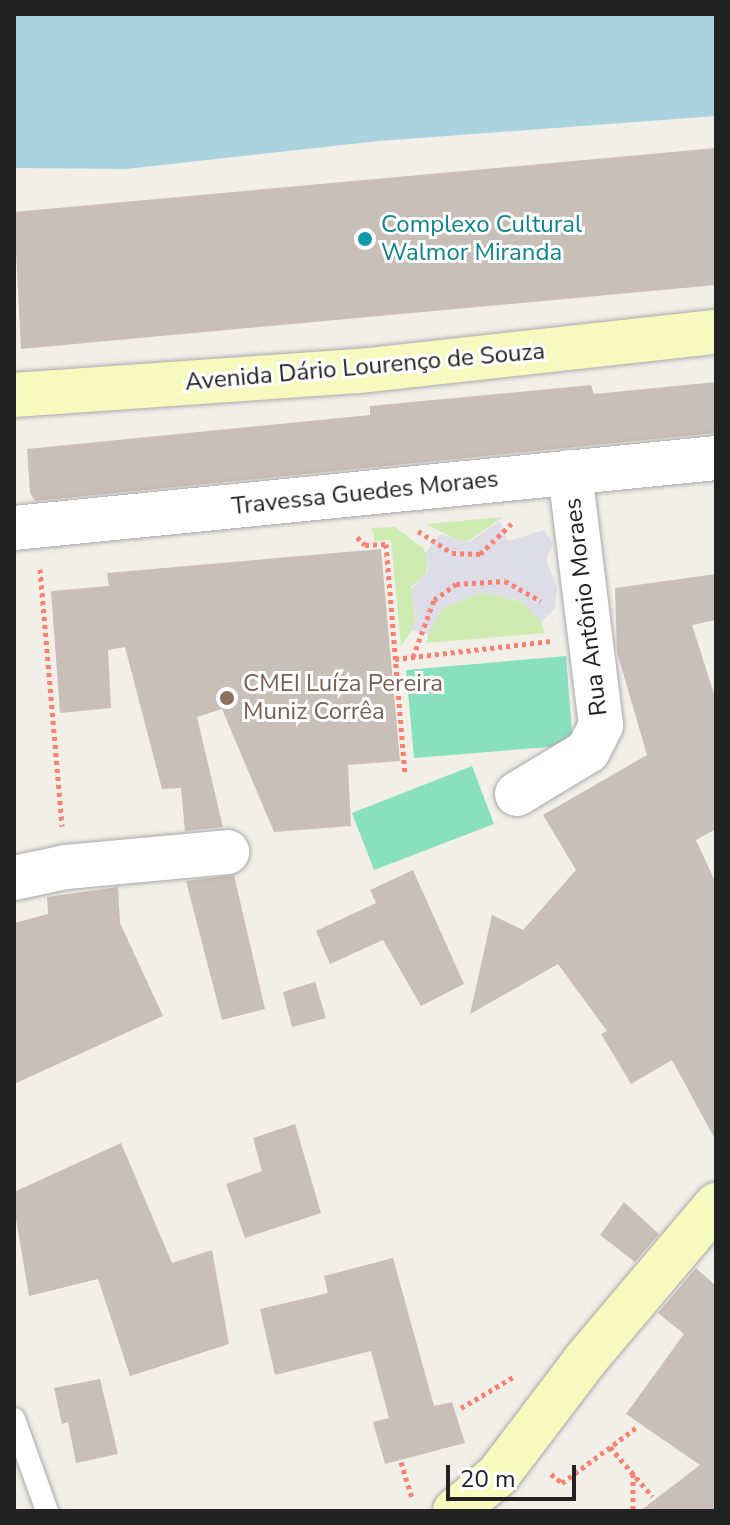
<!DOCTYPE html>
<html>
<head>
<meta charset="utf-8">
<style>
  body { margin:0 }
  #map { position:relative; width:730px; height:1525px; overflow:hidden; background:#f2efe9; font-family:"Nunito Sans",sans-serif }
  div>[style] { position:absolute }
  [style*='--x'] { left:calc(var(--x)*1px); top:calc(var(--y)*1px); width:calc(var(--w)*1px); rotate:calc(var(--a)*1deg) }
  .grass>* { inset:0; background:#cdebb0 }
  .pitch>* { inset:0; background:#88e0be }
  .plaza>* { inset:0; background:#dddde8 }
  .water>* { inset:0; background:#aad3df }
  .building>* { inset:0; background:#c7bfb8 }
  .path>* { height:5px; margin-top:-2.5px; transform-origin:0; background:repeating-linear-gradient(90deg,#fa8072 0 4px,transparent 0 8px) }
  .roads { filter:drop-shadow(0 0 2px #a9a9a9) drop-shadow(0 0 2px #a9a9a9) }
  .lane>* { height:22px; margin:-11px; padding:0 11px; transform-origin:11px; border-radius:11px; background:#fff }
  .street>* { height:44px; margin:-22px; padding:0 22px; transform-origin:22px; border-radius:22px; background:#fff }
  .secondary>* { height:44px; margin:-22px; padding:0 22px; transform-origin:22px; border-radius:22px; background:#f7fabf }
  .dots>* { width:22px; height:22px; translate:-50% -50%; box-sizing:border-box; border:4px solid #fff; border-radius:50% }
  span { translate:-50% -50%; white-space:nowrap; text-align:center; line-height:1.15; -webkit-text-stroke:6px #fff; paint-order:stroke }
  .culture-label { font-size:24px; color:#0d838f }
  .left { translate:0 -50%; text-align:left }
  .street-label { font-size:24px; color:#222 }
  .education-label { font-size:24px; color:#785e54 }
  .frame { position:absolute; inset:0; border:16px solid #222; pointer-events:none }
  .scale { position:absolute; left:446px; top:1465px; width:130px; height:36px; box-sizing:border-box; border:4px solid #222; border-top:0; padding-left:10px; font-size:24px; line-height:28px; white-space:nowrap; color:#222; -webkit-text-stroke:6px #fff; paint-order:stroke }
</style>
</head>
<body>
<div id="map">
  <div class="grass">
    <i style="clip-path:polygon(503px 517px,465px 543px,425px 524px)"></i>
    <i style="clip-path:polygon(395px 527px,423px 548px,429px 560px,425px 577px,411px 586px,415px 626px,401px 646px,391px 540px,375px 541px,372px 528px)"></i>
    <i style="clip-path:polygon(482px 592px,523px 602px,539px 618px,545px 633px,427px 643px,428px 630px,442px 609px)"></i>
  </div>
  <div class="pitch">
    <i style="clip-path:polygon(566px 656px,573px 745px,414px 758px,406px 670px)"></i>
    <i style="clip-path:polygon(472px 766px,494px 824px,374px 870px,352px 813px)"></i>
  </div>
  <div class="plaza">
    <i style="clip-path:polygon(500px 521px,508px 541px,544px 530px,553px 544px,546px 560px,557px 588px,555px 608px,542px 622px,521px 601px,482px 592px,442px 609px,428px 635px,411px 630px,415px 621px,411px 589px,428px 571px,426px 552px,440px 534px,469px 542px)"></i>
  </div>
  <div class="water">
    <i style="clip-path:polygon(14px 14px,716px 14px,716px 116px,379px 141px,126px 169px,14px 168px)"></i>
  </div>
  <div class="building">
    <i style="clip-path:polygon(716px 148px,716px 285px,21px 349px,14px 212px)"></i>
    <i style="clip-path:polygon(716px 382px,716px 433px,35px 501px,30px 493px,27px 449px,370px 415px,370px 406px,591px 385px,594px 394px)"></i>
    <i style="clip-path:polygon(381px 549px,400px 761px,348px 765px,351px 826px,274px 832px,222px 709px,197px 717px,223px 827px,185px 831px,181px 788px,162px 789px,125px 647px,108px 650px,111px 708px,60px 713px,51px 591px,109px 586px,107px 573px)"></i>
    <i style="clip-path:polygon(716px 574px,716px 620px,692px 625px,716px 700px,716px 829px,696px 840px,716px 884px,716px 1141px,672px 1060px,631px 1084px,601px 1034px,607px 1031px,558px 964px,470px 1014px,492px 915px,523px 930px,576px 870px,543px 815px,647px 755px,617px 652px,615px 588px)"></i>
    <i style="clip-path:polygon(413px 870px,464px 984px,421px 1006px,383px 940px,330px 964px,316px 931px,376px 903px,370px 890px)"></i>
    <i style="clip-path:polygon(234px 875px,265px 1009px,222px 1020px,186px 881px)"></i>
    <i style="clip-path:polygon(118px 887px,120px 923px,163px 1016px,14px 1084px,14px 923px,48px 914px,47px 897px)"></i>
    <i style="clip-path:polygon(315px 982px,326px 1018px,292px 1027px,283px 992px)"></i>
    <i style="clip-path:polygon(295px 1124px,321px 1213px,245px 1238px,226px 1184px,262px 1171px,253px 1138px)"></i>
    <i style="clip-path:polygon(121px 1143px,172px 1263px,212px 1250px,229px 1344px,130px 1376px,98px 1279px,29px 1296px,14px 1207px,14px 1192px)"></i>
    <i style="clip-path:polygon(624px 1202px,659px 1234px,635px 1262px,600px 1235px)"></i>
    <i style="clip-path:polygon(393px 1258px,434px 1406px,452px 1402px,465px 1443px,385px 1464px,373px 1422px,389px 1418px,371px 1351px,275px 1375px,260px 1309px,328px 1293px,324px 1276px)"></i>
    <i style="clip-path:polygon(696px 1268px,716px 1286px,716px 1511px,640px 1511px,700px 1465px,626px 1414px,684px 1334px,658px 1313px)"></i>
    <i style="clip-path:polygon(100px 1379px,118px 1454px,76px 1463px,68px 1422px,62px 1424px,54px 1388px)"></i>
  </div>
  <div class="path">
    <i style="--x:418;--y:531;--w:40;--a:32.9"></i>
    <i style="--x:452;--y:553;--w:28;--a:2"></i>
    <i style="--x:480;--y:554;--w:45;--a:-44.1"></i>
    <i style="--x:357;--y:537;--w:11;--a:45"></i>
    <i style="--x:365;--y:545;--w:21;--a:-3"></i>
    <i style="--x:386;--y:544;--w:230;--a:85.3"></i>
    <i style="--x:40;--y:569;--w:258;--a:85.1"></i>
    <i style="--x:413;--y:657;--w:61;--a:-69.8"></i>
    <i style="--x:434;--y:600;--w:27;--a:-36"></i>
    <i style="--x:456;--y:584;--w:49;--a:-3.5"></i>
    <i style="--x:505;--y:581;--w:41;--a:29.1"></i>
    <i style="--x:395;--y:659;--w:156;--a:-6.6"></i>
    <i style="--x:461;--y:1408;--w:63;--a:-30.7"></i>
    <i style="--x:610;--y:1447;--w:65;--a:49.4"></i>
    <i style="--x:401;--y:1462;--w:39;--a:73"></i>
    <i style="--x:551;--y:1474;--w:14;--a:39"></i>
    <i style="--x:562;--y:1483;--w:94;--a:-36.7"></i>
    <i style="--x:633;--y:1474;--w:37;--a:90"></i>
  </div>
  <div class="roads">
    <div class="lane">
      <i style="--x:14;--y:1419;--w:98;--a:70.3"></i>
    </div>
    <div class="street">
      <i style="--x:14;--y:528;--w:705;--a:-5.69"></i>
      <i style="--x:517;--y:794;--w:83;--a:-31.2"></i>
      <i style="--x:588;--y:751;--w:29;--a:-63"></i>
      <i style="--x:601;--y:725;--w:255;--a:-97"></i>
      <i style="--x:14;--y:878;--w:53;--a:-11.9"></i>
      <i style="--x:66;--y:867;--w:162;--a:-5.3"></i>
    </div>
    <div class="secondary">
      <i style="--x:14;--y:395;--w:347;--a:-4"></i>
      <i style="--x:360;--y:371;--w:358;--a:-6.3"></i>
      <i style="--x:455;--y:1511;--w:56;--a:-39.9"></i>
      <i style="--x:498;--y:1475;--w:146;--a:-52.8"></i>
      <i style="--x:586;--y:1359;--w:202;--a:-49.8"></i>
    </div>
  </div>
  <div class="dots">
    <i style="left:365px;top:239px;background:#0f9aa8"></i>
    <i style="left:227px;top:698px;background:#8d6e63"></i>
  </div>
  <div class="culture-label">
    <span class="left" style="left:381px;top:239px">Complexo Cultural<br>Walmor Miranda</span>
  </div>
  <div class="street-label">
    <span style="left:365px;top:367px;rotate:-5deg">Avenida Dário Lourenço de Souza</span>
    <span style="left:365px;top:493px;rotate:-6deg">Travessa Guedes Moraes</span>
    <span style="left:586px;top:607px;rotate:-97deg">Rua Antônio Moraes</span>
  </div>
  <div class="education-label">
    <span class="left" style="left:243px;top:698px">CMEI Luíza Pereira<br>Muniz Corrêa</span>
  </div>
  <div class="frame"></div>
  <div class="scale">20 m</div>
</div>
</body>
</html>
